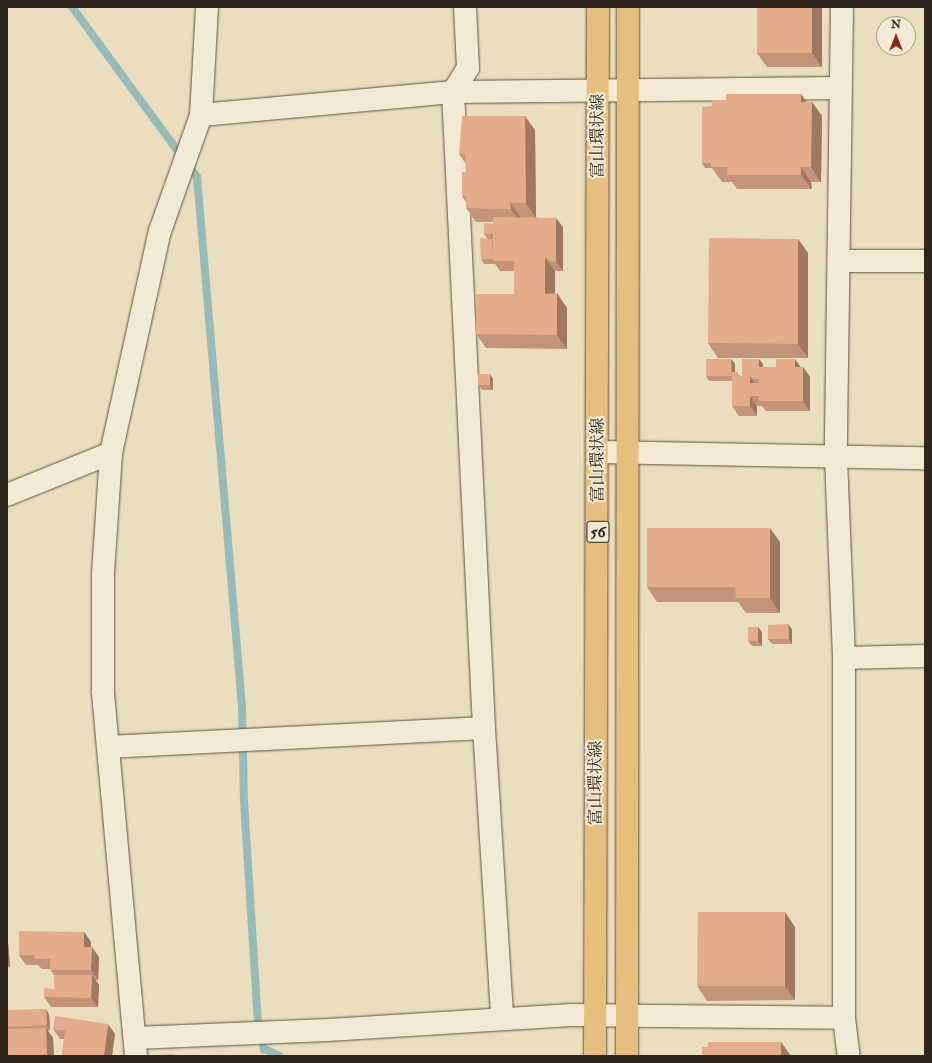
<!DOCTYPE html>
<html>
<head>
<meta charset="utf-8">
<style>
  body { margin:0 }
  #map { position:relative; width:932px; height:1063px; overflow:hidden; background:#ebdebe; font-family:"IM FELL Double Pica","Noto Serif JP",serif }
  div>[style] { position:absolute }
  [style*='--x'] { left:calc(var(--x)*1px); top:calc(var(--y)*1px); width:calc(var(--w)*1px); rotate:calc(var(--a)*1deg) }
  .stream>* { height:8px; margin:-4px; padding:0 4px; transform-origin:4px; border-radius:4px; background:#99bbb8 }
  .roads { filter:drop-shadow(0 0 1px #5d5242) drop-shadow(0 0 1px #5d5242) }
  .minor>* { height:22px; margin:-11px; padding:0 11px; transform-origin:11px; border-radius:11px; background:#f2ead5 }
  .primary>* { height:22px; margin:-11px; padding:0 11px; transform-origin:11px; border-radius:11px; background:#e6bf7f }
  .wall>* { inset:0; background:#c49478 }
  .shaded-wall>* { inset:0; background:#a07861 }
  .building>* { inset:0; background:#e4ac8b }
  span { translate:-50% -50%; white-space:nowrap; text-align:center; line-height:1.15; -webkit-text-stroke:4px #f2ead5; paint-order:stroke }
  .shield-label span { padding:1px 3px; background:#f2ead5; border:1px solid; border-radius:3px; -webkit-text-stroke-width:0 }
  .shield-label { font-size:16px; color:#2e2419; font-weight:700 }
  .street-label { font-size:17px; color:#2e2419 }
  .frame { position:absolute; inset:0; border:8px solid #2e2419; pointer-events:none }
  .north { position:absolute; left:876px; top:16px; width:40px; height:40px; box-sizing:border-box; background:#f2ead5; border:1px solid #a49b8a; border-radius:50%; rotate:0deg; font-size:11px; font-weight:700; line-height:16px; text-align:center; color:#2e2419 }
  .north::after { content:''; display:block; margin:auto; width:14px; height:18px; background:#8f2418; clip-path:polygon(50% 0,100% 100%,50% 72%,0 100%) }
</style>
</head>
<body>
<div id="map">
  <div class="stream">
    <i style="--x:72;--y:7;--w:211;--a:53.7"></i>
    <i style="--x:197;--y:177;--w:531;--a:85.14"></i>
    <i style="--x:242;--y:706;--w:95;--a:88.8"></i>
    <i style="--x:244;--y:801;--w:222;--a:86.4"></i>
    <i style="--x:258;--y:1023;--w:27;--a:77"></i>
    <i style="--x:264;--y:1049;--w:17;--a:24"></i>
  </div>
  <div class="roads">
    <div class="minor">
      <i style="--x:465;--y:7;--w:61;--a:87.2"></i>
      <i style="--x:468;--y:68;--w:28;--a:122"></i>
      <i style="--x:453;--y:92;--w:637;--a:87.21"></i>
      <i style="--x:484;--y:728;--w:291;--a:86.4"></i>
      <i style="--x:842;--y:7;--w:451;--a:90.8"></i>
      <i style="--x:836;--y:458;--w:200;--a:87.7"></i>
      <i style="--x:844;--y:658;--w:360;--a:90"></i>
      <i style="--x:844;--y:1018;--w:38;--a:83"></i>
      <i style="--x:201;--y:115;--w:253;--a:-5.2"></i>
      <i style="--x:453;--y:92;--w:387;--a:-0.6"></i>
      <i style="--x:839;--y:261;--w:86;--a:0"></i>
      <i style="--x:598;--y:452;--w:327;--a:1.1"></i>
      <i style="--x:7;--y:495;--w:112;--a:-22"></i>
      <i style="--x:844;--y:658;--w:81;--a:-1.4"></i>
      <i style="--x:108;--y:747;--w:376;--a:-2.9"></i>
      <i style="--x:135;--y:1038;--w:193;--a:-2.4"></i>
      <i style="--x:328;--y:1030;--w:244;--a:-3.5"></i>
      <i style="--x:572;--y:1015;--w:272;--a:0.6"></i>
      <i style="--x:136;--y:1056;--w:367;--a:-95.2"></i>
      <i style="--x:103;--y:690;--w:116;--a:-90"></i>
      <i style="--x:103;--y:574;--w:121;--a:-86.2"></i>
      <i style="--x:111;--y:453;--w:227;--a:-77.6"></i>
      <i style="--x:160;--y:231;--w:123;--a:-70.5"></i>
      <i style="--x:201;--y:115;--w:108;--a:-86.8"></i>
    </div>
    <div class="primary">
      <i style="--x:595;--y:1056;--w:1049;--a:-89.84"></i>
      <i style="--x:627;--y:1056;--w:1049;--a:-89.95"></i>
    </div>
  </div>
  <div class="wall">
    <i style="clip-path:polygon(757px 7px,822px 7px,822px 67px,767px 67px,757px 53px)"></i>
    <i style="clip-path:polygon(801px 94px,806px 102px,812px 102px,822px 116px,821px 182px,811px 182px,812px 189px,737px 189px,732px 182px,722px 182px,712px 168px,705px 168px,702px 163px,712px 106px,726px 100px)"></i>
    <i style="clip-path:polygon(535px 130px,536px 217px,563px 227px,563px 271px,555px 271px,555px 293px,567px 308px,567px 349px,486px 348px,476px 334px,514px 294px,514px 271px,500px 271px,495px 264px,484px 264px,481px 259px,492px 239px,493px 240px,493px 239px,488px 239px,484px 234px,493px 224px,493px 222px,476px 222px,466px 208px,466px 202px,462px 196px,466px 172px,466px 164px,459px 154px)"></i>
    <i style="clip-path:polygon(798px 239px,808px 253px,808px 358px,718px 358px,708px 343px)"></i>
    <i style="clip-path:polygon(731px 359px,735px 364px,735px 372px,740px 376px,742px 376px,759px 359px,763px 364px,763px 367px,803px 367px,810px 377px,810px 411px,766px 411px,762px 406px,757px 406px,757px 416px,739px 416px,732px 406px,732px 381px,709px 381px,706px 376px)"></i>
    <i style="clip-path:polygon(493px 379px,493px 390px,482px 390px,478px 385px)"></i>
    <i style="clip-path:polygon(780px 542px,780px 613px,746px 613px,738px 602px,657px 602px,647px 587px)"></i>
    <i style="clip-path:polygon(758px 627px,762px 632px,762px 646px,752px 646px,748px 641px)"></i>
    <i style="clip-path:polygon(792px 629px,792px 644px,772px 644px,768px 639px)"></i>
    <i style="clip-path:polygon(795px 927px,795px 1000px,707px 1001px,697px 986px)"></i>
    <i style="clip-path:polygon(84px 932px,91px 942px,91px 947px,99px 957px,98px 980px,96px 980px,99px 985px,98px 1007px,51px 1007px,44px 997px,54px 989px,54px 975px,50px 969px,42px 969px,38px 965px,26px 965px,19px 955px)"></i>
    <i style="clip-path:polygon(7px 940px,8px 942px,10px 967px,7px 967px)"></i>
    <i style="clip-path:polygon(7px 1010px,49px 1014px,50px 1030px,48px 1031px,53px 1038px,54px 1056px,7px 1056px)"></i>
    <i style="clip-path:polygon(53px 1029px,115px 1034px,112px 1056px,62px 1056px,64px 1039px,60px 1039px)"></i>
  </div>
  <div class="shaded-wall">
    <i style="clip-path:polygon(812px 7px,822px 7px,822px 67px,812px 53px)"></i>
    <i style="clip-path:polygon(801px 94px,811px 108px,801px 102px)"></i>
    <i style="clip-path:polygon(812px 102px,822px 116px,821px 182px,811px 167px)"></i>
    <i style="clip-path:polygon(525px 116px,535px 130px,536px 218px,526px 203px)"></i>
    <i style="clip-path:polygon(801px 167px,811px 182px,812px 189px,801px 175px)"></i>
    <i style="clip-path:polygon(510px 203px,520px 217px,521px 223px,511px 209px)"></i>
    <i style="clip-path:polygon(556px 218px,563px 227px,563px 271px,556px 262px)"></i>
    <i style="clip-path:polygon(798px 239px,808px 253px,808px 358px,798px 344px)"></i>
    <i style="clip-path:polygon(545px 257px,555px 271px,555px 308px,545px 294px)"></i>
    <i style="clip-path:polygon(557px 293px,567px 308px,567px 349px,557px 335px)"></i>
    <i style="clip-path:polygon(731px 359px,735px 364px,735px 381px,732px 376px)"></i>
    <i style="clip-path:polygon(759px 359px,763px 364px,763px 384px,759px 379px)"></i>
    <i style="clip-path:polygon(795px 359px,802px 369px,795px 367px)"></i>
    <i style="clip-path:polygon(803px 367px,810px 377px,810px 411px,803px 401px)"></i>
    <i style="clip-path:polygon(490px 374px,493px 379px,493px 390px,490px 385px)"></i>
    <i style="clip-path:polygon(750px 376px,757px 386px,750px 383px)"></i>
    <i style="clip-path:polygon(750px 396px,757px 406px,757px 416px,750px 406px)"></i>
    <i style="clip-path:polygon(770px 528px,780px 542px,780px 613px,770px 598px)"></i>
    <i style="clip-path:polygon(788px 624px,792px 629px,792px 644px,789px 639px)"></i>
    <i style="clip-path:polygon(758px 627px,762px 632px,762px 646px,758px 641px)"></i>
    <i style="clip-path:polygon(785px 912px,795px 927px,795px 1000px,785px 986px)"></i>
    <i style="clip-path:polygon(84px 932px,91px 942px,91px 957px,84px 947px)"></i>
    <i style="clip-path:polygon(7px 940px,8px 942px,10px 967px,7px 962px)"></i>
    <i style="clip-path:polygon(92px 947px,99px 957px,98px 980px,91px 970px)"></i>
    <i style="clip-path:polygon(92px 975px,99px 985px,98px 1007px,91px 998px)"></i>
    <i style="clip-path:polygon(46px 1009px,49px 1014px,50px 1030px,47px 1025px)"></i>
    <i style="clip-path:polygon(108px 1024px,115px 1034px,112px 1056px,104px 1056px)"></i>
    <i style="clip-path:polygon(46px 1028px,53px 1038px,54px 1056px,48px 1056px,47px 1055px)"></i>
    <i style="clip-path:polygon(781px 1042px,791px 1056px,781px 1056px)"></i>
  </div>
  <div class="building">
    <i style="clip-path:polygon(757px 7px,812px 7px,812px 53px,757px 53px)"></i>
    <i style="clip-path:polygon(726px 94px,801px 94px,801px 102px,812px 102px,811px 167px,801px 167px,801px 175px,727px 175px,727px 167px,711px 167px,712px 100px,726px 100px)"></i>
    <i style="clip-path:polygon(712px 106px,712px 163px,702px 163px,702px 107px)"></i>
    <i style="clip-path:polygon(462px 116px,525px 116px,526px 203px,510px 203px,511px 209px,466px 208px,466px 196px,462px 196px,462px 172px,466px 172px,465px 154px,459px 154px)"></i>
    <i style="clip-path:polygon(493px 217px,556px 218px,556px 262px,549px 261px,545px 257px,514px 257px,514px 261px,493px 261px)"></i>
    <i style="clip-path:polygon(484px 223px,493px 224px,493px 234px,484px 234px)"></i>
    <i style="clip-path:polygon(480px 238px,492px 239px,493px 259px,481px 259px)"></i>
    <i style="clip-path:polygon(709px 238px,798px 239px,798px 344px,708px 343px)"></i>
    <i style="clip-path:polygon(514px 257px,545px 257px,545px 294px,557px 293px,557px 335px,476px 334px,476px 294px,514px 294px)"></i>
    <i style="clip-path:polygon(706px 359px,731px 359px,732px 376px,706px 376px)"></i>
    <i style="clip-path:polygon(742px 359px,759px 359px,759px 379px,752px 379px,750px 376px,742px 376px)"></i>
    <i style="clip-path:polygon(776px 359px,795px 359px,795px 367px,803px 367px,803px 401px,759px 401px,759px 396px,750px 396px,750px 406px,732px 406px,732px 372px,738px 372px,738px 376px,750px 376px,750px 383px,759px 383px,759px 367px,776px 367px)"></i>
    <i style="clip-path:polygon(478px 374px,490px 374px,490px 385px,478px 385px)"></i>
    <i style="clip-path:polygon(647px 528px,770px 528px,770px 598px,736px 598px,735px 587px,647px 587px)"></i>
    <i style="clip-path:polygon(788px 624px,789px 639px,768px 639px,768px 625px)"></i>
    <i style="clip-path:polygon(748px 627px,758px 627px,758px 641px,748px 641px)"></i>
    <i style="clip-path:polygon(698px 912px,785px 912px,785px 986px,697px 986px)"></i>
    <i style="clip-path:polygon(19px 931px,84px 932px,84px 947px,92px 947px,91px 970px,50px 970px,50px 959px,35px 959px,35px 955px,19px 955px)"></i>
    <i style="clip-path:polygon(54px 975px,92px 975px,91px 998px,44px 997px,44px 988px,54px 989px)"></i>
    <i style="clip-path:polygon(46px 1009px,47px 1025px,7px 1027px,7px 1010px)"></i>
    <i style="clip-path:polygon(55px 1016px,108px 1024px,104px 1056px,62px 1056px,65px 1030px,53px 1029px)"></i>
    <i style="clip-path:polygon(46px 1028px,47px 1055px,14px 1056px,10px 1054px,9px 1056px,7px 1056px,7px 1029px)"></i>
    <i style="clip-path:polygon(708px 1042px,781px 1042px,781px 1056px,702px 1056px,702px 1047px,708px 1047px)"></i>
    <i style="clip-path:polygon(10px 1054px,14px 1056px,9px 1056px)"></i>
    <i style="clip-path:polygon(173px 1054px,173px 1056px,156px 1056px,156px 1055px)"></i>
  </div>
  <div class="shield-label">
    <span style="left:598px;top:532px">56</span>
  </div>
  <div class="street-label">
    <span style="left:598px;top:136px;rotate:-90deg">富山環状線</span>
    <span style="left:598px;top:460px;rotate:-90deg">富山環状線</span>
    <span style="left:596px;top:783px;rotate:-90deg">富山環状線</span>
  </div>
  <div class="frame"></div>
  <div class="north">N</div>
</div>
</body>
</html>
